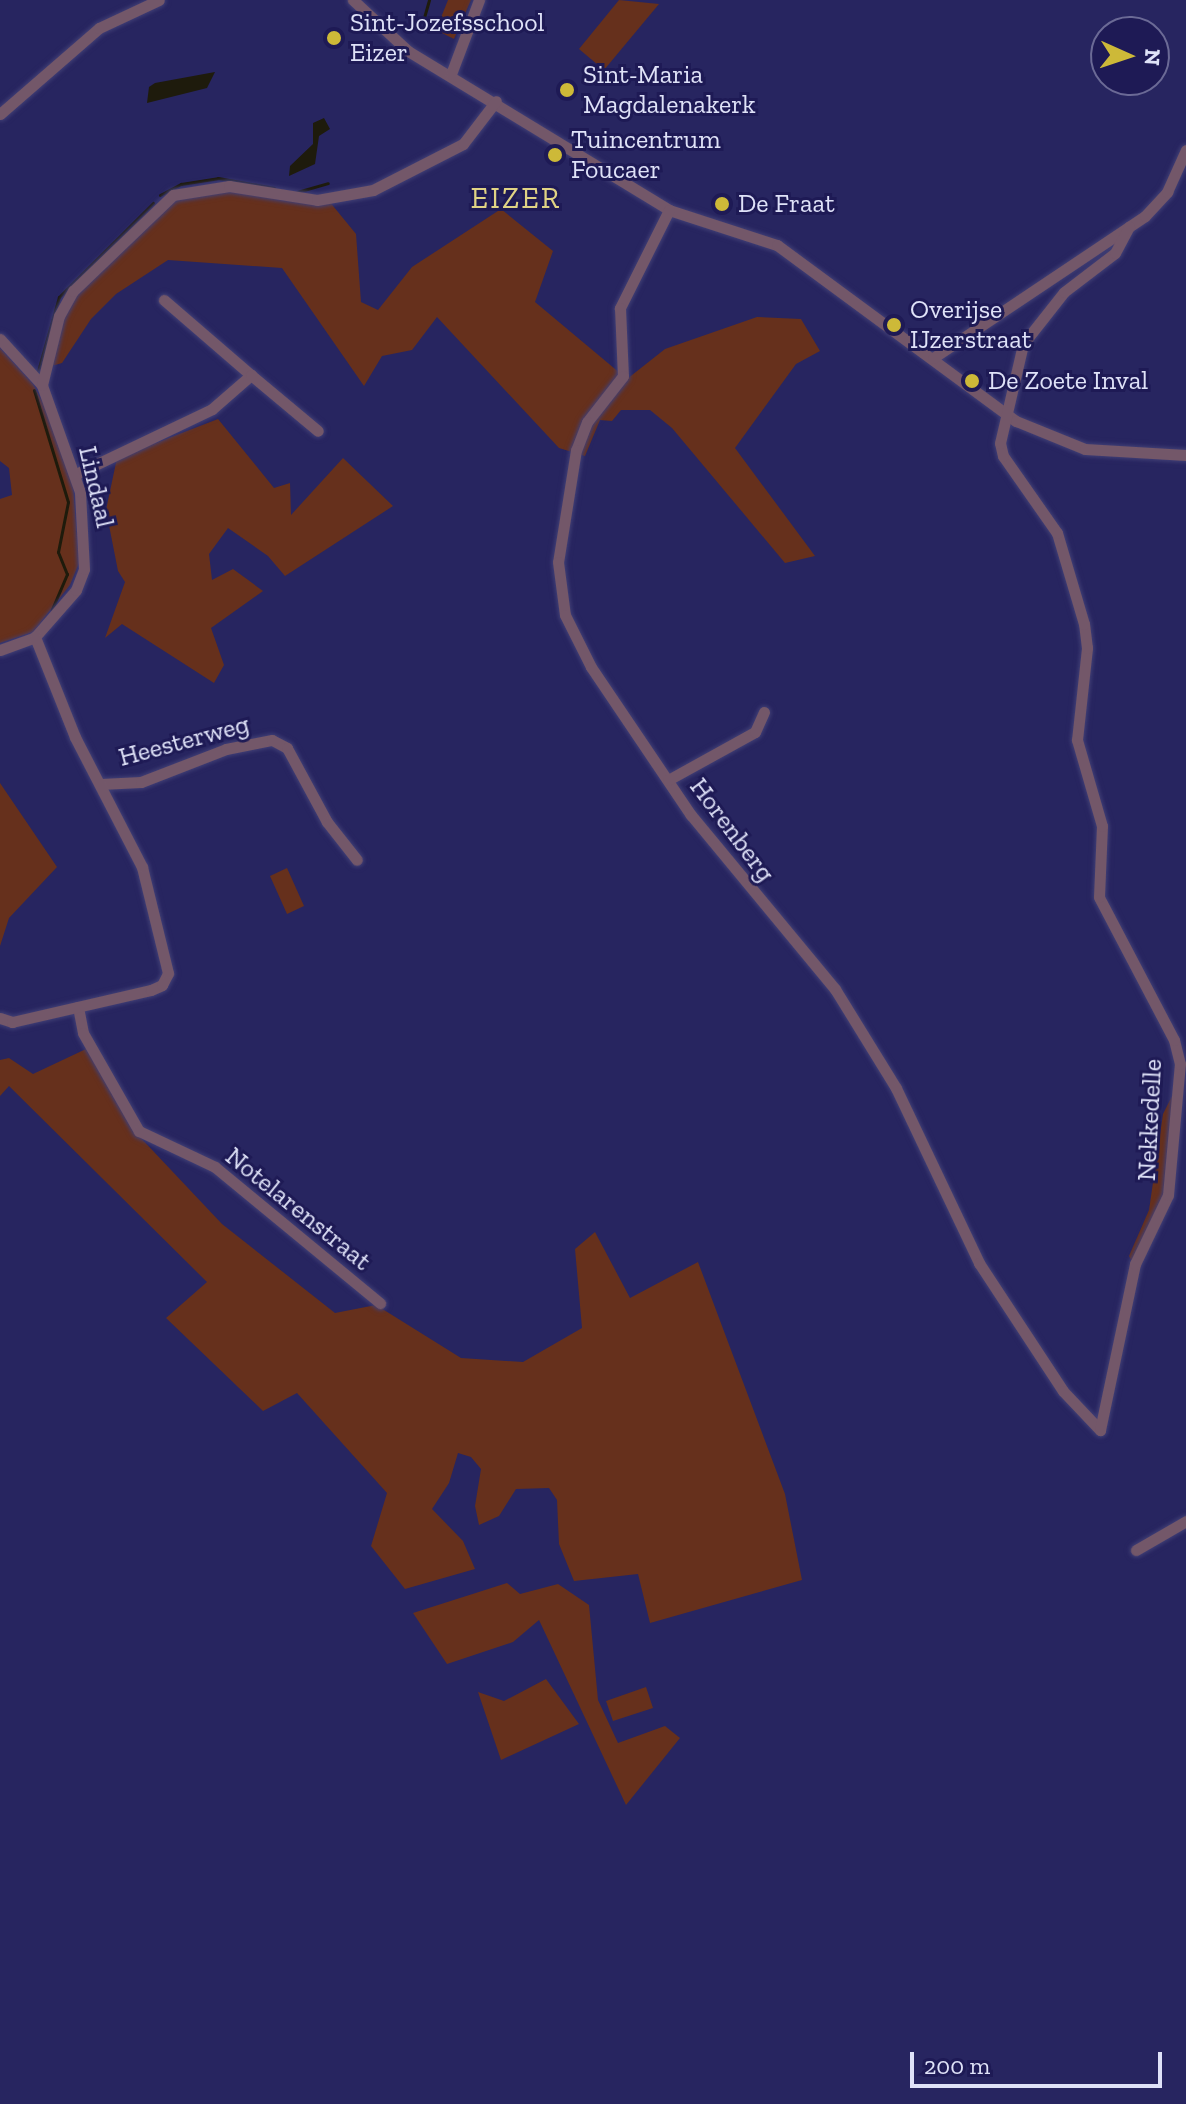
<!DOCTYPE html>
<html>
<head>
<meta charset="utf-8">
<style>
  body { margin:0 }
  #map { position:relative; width:1186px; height:2104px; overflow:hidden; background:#272560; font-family:"Zilla Slab",serif }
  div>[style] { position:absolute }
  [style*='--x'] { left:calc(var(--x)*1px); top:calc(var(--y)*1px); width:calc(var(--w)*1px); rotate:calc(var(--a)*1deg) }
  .green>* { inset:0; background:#66301c }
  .water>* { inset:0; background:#1e1b0c }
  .stream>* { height:3px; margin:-1.5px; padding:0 1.5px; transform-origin:1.5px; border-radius:1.5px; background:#1e1b0c }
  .roads { filter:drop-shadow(0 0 2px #413f75) drop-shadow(0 0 2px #413f75) }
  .minor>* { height:11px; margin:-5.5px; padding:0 5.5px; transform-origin:5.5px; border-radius:5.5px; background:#735769 }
  .dots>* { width:22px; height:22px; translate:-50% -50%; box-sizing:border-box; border:4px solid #1e1a55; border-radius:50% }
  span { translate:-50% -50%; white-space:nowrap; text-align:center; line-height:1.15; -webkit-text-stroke:6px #1e1a55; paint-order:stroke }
  .poi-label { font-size:26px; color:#dfe2f8 }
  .left { translate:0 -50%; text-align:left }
  .street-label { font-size:26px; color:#dfe2f8 }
  .quarter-label { font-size:30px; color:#e0d384; letter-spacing:2px }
  .north { position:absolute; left:1090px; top:16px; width:80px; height:80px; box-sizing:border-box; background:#1e1a55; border:2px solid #6b6a96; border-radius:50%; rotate:93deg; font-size:22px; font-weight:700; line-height:32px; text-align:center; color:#dfe2f8 }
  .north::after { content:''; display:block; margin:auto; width:28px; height:36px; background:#cdb938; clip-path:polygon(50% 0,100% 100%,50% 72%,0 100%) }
  .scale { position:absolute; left:910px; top:2052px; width:252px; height:36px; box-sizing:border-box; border:4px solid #dfe2f8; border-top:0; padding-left:10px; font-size:24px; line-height:28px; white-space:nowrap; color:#dfe2f8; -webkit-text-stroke:6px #1e1a55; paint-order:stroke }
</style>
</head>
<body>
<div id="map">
  <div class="green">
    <i style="clip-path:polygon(448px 0,471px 0,454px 39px,436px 30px)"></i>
    <i style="clip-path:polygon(619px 0,659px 4px,604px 70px,579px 49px)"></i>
    <i style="clip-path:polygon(230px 190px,285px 201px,329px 201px,356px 234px,361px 302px,378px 310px,412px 267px,501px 209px,553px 251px,535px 302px,627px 379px,665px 349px,757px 317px,801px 319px,820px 351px,796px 364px,735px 448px,815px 556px,785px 563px,672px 428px,650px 410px,621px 410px,612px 421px,600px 420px,585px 456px,559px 448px,437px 317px,412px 350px,382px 356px,364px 386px,282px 268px,168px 260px,116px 294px,91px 319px,62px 363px,48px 367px,62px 309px,179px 194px)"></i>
    <i style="clip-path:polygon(0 348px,33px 384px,45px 407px,73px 485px,79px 563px,70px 585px,33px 632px,0 643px,0 499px,12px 495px,9px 468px,0 461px)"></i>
    <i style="clip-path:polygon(218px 419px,274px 488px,290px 483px,291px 515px,343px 458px,393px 506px,285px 576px,268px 556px,228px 528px,209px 554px,212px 580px,233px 569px,263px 591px,211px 628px,224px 665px,214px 683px,122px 624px,105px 638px,125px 582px,118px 571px,106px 510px,117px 458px)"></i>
    <i style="clip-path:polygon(0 783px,57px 867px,9px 918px,0 946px)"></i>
    <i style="clip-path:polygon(287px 868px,304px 906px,287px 914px,270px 876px)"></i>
    <i style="clip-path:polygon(86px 1049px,138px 1135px,222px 1224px,335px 1313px,376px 1305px,461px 1358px,523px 1362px,582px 1328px,575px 1249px,595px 1232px,630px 1298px,698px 1262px,785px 1494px,802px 1580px,650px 1623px,638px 1574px,574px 1581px,559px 1544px,557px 1500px,549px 1488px,516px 1489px,499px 1516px,479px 1525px,475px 1506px,481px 1469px,471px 1457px,458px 1453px,449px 1483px,432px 1509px,463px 1541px,475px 1569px,405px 1589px,371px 1546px,387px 1493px,297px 1393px,263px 1411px,166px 1318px,207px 1282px,9px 1086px,0 1096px,0 1060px,9px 1058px,33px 1074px)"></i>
    <i style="clip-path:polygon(1174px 1092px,1165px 1194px,1132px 1262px,1129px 1256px,1149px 1210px,1163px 1114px)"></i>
    <i style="clip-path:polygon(507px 1583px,520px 1594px,558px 1584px,589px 1605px,598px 1700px,618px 1743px,665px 1726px,680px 1738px,626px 1805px,539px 1620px,513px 1642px,447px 1664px,413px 1613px)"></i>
    <i style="clip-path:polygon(546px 1679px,579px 1724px,501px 1760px,478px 1692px,504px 1701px)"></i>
    <i style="clip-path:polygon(646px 1687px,653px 1708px,613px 1721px,606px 1701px)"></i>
  </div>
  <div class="water">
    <i style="clip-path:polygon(215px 72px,207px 88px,147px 103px,149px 87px,155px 83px)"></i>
    <i style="clip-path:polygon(324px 118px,330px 129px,319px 136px,315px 164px,289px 176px,290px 166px,313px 144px,313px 123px)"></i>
  </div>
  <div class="stream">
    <i style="--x:429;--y:0;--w:22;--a:106"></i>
    <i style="--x:423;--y:21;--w:15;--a:37"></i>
    <i style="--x:297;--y:192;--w:32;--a:-16"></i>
    <i style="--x:160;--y:195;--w:24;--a:-28"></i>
    <i style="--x:181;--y:184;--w:37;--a:-9"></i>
    <i style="--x:218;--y:178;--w:57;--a:10.1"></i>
    <i style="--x:38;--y:371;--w:77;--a:-74.2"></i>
    <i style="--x:59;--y:297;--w:133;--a:-45"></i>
    <i style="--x:34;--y:390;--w:117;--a:73.1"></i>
    <i style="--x:68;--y:502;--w:51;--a:101.3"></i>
    <i style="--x:58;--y:552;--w:24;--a:68"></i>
    <i style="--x:67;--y:574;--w:39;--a:113"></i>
  </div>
  <div class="roads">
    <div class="minor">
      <i style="--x:353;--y:0;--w:75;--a:42.8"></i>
      <i style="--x:408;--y:51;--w:306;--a:31.3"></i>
      <i style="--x:669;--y:210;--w:114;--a:18"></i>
      <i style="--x:777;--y:245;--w:297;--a:36.4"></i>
      <i style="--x:1016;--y:421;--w:74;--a:22.1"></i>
      <i style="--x:1085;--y:449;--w:101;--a:3.4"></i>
      <i style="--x:451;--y:74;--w:79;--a:-69.3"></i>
      <i style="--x:0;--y:114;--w:131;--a:-41"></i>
      <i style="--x:99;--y:28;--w:66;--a:-25"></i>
      <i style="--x:669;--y:210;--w:110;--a:116.6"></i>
      <i style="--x:620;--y:308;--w:68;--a:87.5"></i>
      <i style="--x:623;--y:376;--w:58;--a:128"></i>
      <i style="--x:587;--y:422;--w:30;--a:111"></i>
      <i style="--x:576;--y:450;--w:113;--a:99.1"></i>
      <i style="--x:558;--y:562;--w:53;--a:82.5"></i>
      <i style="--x:565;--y:615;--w:58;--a:63.4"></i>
      <i style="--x:591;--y:667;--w:179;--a:56"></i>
      <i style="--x:691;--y:815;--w:226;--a:50.4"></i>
      <i style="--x:835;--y:989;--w:116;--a:58.4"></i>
      <i style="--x:896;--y:1088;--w:194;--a:64.6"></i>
      <i style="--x:979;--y:1263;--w:153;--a:56.7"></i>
      <i style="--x:1063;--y:1391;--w:54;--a:46.5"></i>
      <i style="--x:164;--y:300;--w:115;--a:40.8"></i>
      <i style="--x:0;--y:339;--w:62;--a:47.6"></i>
      <i style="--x:933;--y:358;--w:255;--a:-33.8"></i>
      <i style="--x:1145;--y:216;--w:33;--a:-47"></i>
      <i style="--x:1167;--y:192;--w:46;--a:-65.7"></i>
      <i style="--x:76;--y:474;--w:151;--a:-25.5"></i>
      <i style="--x:212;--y:409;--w:52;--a:-41.1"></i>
      <i style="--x:251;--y:375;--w:87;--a:39.9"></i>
      <i style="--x:0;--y:650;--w:37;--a:-20"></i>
      <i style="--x:35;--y:637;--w:62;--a:-48.9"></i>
      <i style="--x:76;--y:590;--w:22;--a:-69"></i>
      <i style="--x:84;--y:569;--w:77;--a:-93"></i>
      <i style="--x:80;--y:492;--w:114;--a:-109.6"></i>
      <i style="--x:42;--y:385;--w:71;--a:-76.2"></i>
      <i style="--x:59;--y:316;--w:29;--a:-61"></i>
      <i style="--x:73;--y:291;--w:139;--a:-43.8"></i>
      <i style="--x:173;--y:195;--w:57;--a:-9.1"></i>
      <i style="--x:229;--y:186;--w:89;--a:9"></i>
      <i style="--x:317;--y:200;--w:57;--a:-10.1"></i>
      <i style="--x:373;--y:190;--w:101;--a:-27.1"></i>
      <i style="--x:463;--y:144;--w:54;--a:-52.5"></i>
      <i style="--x:668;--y:780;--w:99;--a:-28.9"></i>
      <i style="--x:755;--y:732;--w:22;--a:-66"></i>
      <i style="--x:101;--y:784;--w:40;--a:-2.9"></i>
      <i style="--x:141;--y:782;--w:91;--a:-21.2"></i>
      <i style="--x:226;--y:749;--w:47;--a:-11.1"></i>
      <i style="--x:272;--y:740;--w:17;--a:28"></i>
      <i style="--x:287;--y:748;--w:84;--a:61.6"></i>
      <i style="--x:327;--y:822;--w:48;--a:51.7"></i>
      <i style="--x:78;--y:1007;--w:26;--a:79"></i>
      <i style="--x:83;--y:1033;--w:113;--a:60.3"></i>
      <i style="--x:139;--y:1131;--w:84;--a:25.3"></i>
      <i style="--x:215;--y:1167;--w:214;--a:39.5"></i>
      <i style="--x:0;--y:1018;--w:13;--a:18"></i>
      <i style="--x:12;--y:1022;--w:143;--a:-13"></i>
      <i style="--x:151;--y:990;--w:12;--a:-24"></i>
      <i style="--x:162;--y:985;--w:13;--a:-63"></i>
      <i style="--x:168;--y:973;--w:109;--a:-103.8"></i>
      <i style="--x:142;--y:867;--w:146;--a:-117.3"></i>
      <i style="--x:75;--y:737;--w:108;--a:-111.8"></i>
      <i style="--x:1100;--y:1430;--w:170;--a:-78.1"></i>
      <i style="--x:1135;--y:1264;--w:76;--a:-64.4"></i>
      <i style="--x:1168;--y:1195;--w:132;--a:-84.8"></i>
      <i style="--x:1180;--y:1064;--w:25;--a:-104"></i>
      <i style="--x:1174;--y:1040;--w:161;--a:-117.7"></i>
      <i style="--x:1099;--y:897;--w:71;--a:-87.6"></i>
      <i style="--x:1102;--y:826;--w:90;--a:-106.2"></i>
      <i style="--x:1077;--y:740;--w:93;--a:-83.8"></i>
      <i style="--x:1087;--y:648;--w:24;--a:-97"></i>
      <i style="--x:1084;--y:624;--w:95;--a:-106.5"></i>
      <i style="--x:1057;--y:533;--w:94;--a:-125"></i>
      <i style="--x:1003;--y:456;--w:13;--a:-103"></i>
      <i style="--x:1000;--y:443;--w:102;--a:-76.9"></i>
      <i style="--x:1023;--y:344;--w:66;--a:-51.7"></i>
      <i style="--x:1064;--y:292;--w:64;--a:-37.4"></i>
      <i style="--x:1115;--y:253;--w:30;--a:-62"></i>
      <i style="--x:1136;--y:1550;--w:58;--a:-30.1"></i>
    </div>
  </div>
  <div class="dots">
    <i style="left:334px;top:38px;background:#cdb938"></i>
    <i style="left:567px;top:90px;background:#cdb938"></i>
    <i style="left:555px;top:155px;background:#cdb938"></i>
    <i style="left:722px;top:204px;background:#cdb938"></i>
    <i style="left:894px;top:325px;background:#cdb938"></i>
    <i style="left:972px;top:381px;background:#cdb938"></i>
  </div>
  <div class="poi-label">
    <span class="left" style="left:350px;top:38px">Sint-Jozefsschool<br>Eizer</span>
    <span class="left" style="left:583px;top:90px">Sint-Maria<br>Magdalenakerk</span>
    <span class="left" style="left:571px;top:155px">Tuincentrum<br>Foucaer</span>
    <span class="left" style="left:738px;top:204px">De Fraat</span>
    <span class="left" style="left:910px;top:325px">Overijse<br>IJzerstraat</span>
    <span class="left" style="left:988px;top:381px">De Zoete Inval</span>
  </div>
  <div class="street-label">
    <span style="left:96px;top:487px;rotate:77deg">Lindaal</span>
    <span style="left:184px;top:741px;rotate:-15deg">Heesterweg</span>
    <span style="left:732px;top:830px;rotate:53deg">Horenberg</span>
    <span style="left:1150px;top:1120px;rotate:-87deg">Nekkedelle</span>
    <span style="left:298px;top:1209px;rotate:39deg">Notelarenstraat</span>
  </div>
  <div class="quarter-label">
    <span style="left:516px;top:198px">EIZER</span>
  </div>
  <div class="north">N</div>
  <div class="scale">200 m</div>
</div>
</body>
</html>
